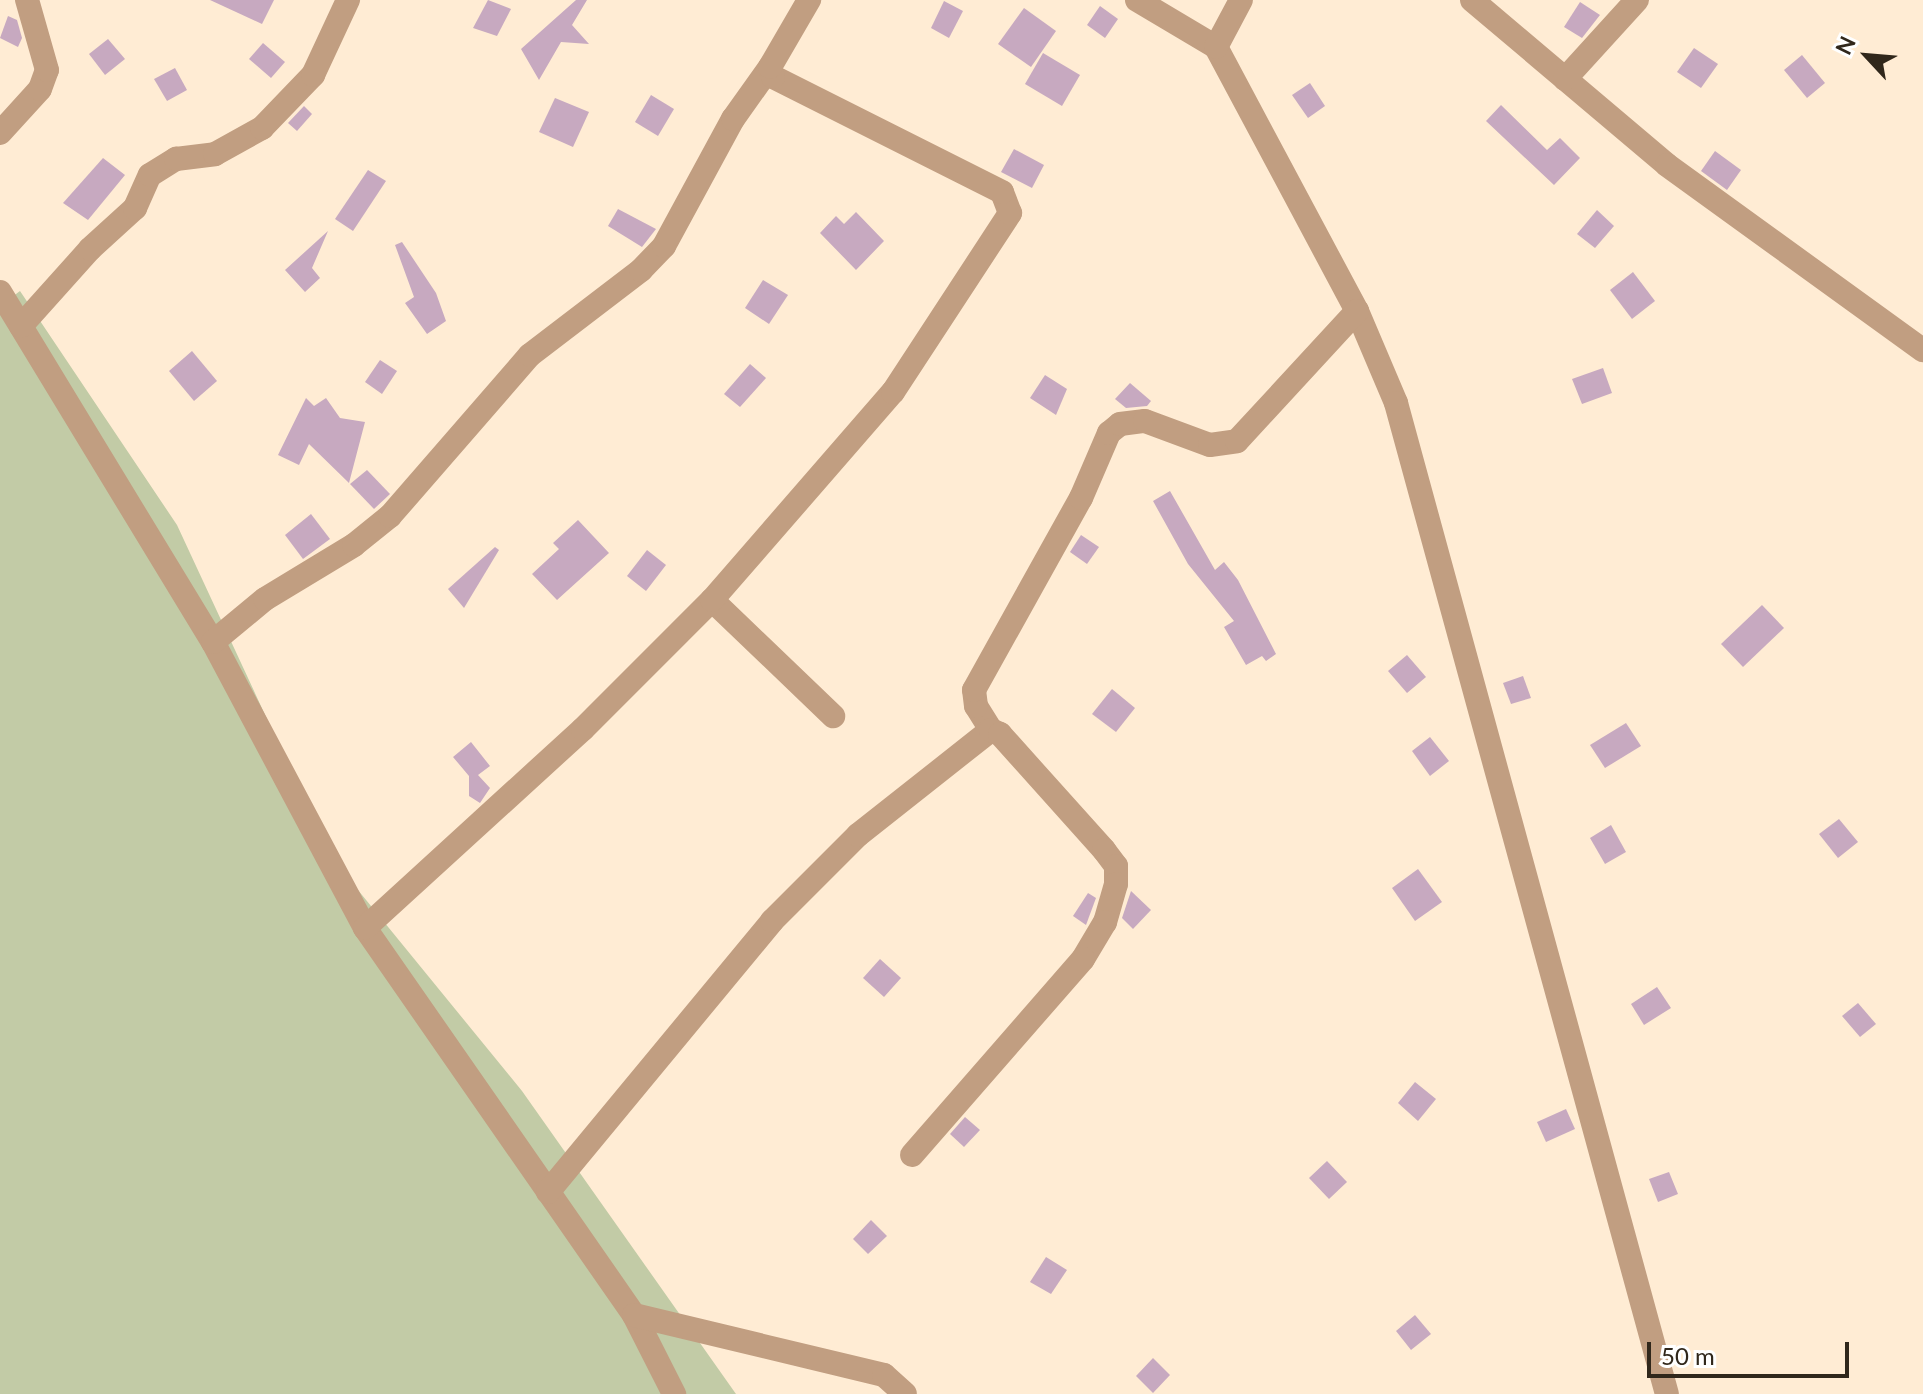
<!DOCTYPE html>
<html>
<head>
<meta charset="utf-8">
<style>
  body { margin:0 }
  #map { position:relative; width:1923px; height:1394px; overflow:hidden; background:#ffecd4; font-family:Lato,sans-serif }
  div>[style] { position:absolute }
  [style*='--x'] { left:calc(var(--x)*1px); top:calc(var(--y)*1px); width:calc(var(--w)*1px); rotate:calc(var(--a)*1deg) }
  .green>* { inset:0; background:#c2cba6 }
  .building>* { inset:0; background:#c7a9c0 }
  .street>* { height:24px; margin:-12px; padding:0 12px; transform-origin:12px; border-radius:12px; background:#c19e81 }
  span { translate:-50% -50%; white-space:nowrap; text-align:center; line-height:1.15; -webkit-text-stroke:8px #fff; paint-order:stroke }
  .north { position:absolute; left:1827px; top:16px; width:80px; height:80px; -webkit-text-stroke:6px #fff; paint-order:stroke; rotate:296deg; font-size:22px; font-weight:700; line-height:32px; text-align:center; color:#30271b }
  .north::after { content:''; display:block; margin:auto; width:28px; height:36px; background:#30271b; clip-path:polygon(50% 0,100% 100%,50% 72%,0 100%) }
  .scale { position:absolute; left:1647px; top:1342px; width:202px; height:36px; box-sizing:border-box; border:4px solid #30271b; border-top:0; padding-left:10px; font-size:24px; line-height:28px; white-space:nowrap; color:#30271b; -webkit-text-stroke:6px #fff; paint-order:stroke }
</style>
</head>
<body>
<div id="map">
  <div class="green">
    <i style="clip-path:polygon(20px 291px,177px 525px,331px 857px,522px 1091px,736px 1394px,0 1394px,0 306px)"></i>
  </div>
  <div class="building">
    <i style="clip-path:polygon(210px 0,274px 0,262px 24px)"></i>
    <i style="clip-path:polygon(488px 0,511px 9px,497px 36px,473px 28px)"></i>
    <i style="clip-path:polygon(576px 0,587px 0,572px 25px,589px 44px,561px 42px,539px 80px,521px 49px)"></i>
    <i style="clip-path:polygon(944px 1px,963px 11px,949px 38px,931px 28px)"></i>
    <i style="clip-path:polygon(1580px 2px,1600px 15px,1582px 38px,1564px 27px)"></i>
    <i style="clip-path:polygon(1100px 6px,1118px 19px,1105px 38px,1087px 25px)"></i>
    <i style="clip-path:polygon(1024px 8px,1056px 31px,1031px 67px,998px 44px)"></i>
    <i style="clip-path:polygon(8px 16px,17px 20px,22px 38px,18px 47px,0 38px)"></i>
    <i style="clip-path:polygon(108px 39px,125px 59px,105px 75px,89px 54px)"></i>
    <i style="clip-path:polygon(263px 43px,285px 62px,271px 78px,249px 59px)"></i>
    <i style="clip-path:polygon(1694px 48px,1718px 64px,1701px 88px,1677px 72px)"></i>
    <i style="clip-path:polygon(1043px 53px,1080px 75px,1062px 106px,1025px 84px)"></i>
    <i style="clip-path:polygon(1802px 55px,1825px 83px,1807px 98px,1784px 70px)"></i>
    <i style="clip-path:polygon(175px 68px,187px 90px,167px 101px,154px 79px)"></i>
    <i style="clip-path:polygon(1310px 83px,1325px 106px,1308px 118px,1292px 95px)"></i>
    <i style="clip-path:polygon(651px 95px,674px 109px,658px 136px,635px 122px)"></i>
    <i style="clip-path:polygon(555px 98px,589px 112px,573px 147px,539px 132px)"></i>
    <i style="clip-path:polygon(1501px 105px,1547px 150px,1560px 138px,1580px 158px,1554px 185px,1486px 121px)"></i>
    <i style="clip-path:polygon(304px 106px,312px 114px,297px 131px,288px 123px)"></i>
    <i style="clip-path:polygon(1014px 149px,1044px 165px,1032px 188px,1001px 172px)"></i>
    <i style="clip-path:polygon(1715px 151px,1741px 170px,1727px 190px,1701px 171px)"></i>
    <i style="clip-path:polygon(103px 158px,125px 175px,88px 220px,63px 203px)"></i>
    <i style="clip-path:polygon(368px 170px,386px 181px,353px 231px,335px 219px)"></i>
    <i style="clip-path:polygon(618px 209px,656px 229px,642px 247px,608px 226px)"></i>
    <i style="clip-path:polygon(1597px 210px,1614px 226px,1595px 248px,1577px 234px)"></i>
    <i style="clip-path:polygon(856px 212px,884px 241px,856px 270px,820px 233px,836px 216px,844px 224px)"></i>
    <i style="clip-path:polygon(328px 231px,312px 268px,320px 278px,305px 292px,285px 270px)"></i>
    <i style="clip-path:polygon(402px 242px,436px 293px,446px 321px,427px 334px,405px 303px,414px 297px,395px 245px)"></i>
    <i style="clip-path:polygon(1633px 272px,1655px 301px,1632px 319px,1610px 290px)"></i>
    <i style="clip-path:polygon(763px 280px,788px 295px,769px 324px,745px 308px)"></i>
    <i style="clip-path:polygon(192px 351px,217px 381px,194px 401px,169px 371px)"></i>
    <i style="clip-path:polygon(380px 360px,397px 371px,382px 394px,365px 382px)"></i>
    <i style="clip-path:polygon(750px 364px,766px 378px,740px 407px,724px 394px)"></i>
    <i style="clip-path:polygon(1603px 368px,1612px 393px,1582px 404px,1572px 379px)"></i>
    <i style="clip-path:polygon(1045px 375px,1067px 389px,1056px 415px,1030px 398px)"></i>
    <i style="clip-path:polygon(1130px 383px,1151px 401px,1147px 406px,1126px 408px,1115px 399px)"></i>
    <i style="clip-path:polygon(306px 398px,314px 406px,326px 398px,340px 418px,365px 422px,349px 483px,309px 444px,299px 465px,278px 455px)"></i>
    <i style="clip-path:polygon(367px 470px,390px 494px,374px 509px,350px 484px)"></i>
    <i style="clip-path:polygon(1170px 491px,1215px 570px,1224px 562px,1238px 580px,1276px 654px,1266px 661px,1262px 656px,1246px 665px,1224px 627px,1234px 621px,1188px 564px,1153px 501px)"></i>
    <i style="clip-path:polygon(311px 514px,330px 539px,303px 559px,285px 535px)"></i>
    <i style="clip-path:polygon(578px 520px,609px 553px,557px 600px,532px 574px,559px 549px,553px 543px)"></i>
    <i style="clip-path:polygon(1081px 535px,1099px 547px,1087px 564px,1070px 552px)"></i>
    <i style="clip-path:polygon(495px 547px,499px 550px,464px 608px,448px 589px)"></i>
    <i style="clip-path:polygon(647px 550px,666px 565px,646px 591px,627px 576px)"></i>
    <i style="clip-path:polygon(1762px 605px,1784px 628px,1743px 667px,1721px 644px)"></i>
    <i style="clip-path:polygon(1407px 655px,1426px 677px,1407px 693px,1388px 671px)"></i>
    <i style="clip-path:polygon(1523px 676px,1531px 698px,1511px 704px,1503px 683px)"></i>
    <i style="clip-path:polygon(1112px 689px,1135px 708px,1116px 732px,1092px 714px)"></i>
    <i style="clip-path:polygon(1626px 723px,1641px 746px,1605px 768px,1590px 745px)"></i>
    <i style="clip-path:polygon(1430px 737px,1449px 761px,1430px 776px,1412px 751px)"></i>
    <i style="clip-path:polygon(471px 742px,490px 766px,478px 775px,490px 788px,480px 803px,469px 796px,469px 776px,453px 757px)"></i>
    <i style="clip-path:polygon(1839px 819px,1858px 842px,1838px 858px,1819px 834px)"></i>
    <i style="clip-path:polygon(1611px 825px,1626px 852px,1605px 864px,1590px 838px)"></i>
    <i style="clip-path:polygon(1418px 869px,1442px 902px,1415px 921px,1392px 888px)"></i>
    <i style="clip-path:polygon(1131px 891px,1151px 910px,1133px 929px,1122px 918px)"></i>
    <i style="clip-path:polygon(1088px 893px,1096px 898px,1086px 925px,1073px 916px)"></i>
    <i style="clip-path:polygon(880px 959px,901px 978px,884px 997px,863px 978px)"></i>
    <i style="clip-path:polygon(1657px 987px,1671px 1008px,1644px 1025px,1631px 1004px)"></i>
    <i style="clip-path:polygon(1858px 1003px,1876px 1024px,1860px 1037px,1842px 1016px)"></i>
    <i style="clip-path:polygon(1415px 1082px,1436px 1099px,1418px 1121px,1398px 1103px)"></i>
    <i style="clip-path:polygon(1566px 1109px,1575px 1129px,1546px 1142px,1537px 1122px)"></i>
    <i style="clip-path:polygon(965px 1117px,980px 1130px,964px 1147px,950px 1134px)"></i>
    <i style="clip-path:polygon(1327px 1161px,1347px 1182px,1329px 1199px,1309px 1178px)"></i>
    <i style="clip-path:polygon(1669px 1172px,1678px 1194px,1658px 1202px,1649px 1179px)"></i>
    <i style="clip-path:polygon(871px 1220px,887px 1236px,868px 1254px,853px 1239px)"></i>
    <i style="clip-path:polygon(1046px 1257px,1067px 1270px,1051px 1294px,1030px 1282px)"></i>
    <i style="clip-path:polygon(1415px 1315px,1431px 1334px,1411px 1350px,1396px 1331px)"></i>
    <i style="clip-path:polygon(1153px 1358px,1170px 1375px,1153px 1393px,1136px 1376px)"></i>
  </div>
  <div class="street">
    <i style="--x:1137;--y:0;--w:92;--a:30.7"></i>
    <i style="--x:1216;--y:47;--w:299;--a:61.9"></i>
    <i style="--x:1357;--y:311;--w:100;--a:67"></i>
    <i style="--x:1396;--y:403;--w:1027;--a:74.71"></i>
    <i style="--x:1472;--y:0;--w:255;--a:40.2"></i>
    <i style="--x:1667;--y:165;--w:316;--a:35.9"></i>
    <i style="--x:1216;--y:47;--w:53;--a:-62"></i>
    <i style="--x:1565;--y:79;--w:107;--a:-47.7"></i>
    <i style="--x:0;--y:133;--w:59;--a:-47.7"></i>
    <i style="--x:40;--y:89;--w:20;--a:-70"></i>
    <i style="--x:47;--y:70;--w:73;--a:-105.9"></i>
    <i style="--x:0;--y:292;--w:410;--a:58.7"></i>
    <i style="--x:213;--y:642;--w:324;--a:62"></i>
    <i style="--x:365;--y:928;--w:471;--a:55.2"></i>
    <i style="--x:634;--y:1315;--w:89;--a:63.1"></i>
    <i style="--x:21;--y:326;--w:103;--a:-48.1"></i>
    <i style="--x:90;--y:249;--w:61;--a:-42.3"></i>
    <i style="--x:135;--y:208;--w:36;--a:-66"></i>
    <i style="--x:150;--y:175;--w:31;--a:-32"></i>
    <i style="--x:176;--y:159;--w:39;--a:-7"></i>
    <i style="--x:215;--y:154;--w:54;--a:-29"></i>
    <i style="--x:262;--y:128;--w:74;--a:-46.1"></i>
    <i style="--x:313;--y:75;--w:83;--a:-65"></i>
    <i style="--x:712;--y:600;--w:168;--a:43.8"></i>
    <i style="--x:213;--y:642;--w:67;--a:-39.6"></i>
    <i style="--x:265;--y:599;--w:104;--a:-31.2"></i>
    <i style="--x:354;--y:545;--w:46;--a:-38.9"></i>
    <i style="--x:390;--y:516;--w:213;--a:-49"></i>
    <i style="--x:530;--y:355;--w:140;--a:-37.4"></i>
    <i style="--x:641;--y:270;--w:33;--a:-46"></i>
    <i style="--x:664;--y:246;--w:145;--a:-61.5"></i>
    <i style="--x:733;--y:119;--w:64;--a:-54.6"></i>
    <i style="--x:991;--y:730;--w:28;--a:-122"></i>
    <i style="--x:976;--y:706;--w:16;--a:-97"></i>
    <i style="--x:974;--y:690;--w:220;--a:-60.9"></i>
    <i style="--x:1081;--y:498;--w:71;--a:-66.7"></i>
    <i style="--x:1109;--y:433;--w:14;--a:-39"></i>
    <i style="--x:1120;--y:424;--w:25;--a:-7"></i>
    <i style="--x:1145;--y:421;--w:69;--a:20.3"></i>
    <i style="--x:1210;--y:445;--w:27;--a:-8"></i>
    <i style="--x:1237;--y:441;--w:177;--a:-47.3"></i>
    <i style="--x:365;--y:928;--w:295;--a:-42.4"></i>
    <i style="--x:583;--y:729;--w:182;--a:-45"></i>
    <i style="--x:712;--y:600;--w:276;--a:-49"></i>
    <i style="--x:893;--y:392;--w:214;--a:-56.8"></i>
    <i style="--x:1010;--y:213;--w:22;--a:-111"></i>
    <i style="--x:1002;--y:192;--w:256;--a:-153.3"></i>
    <i style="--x:773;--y:77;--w:10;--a:-107"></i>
    <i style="--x:770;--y:67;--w:78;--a:-59.8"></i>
    <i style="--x:548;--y:1192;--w:352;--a:-50.4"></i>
    <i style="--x:772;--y:921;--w:122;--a:-45"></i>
    <i style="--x:858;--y:835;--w:169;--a:-38.3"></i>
    <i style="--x:991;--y:730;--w:10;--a:24"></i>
    <i style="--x:1000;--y:734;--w:156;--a:48.1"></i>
    <i style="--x:1104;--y:850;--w:20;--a:53"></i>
    <i style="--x:1116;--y:866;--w:18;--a:90"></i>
    <i style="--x:1116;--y:884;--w:40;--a:106"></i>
    <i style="--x:1105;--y:922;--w:43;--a:120.7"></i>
    <i style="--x:1083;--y:959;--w:260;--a:131.1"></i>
    <i style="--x:634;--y:1315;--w:257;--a:13.5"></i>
    <i style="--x:884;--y:1375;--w:28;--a:42"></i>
  </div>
  <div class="north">N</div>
  <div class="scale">50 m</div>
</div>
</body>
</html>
